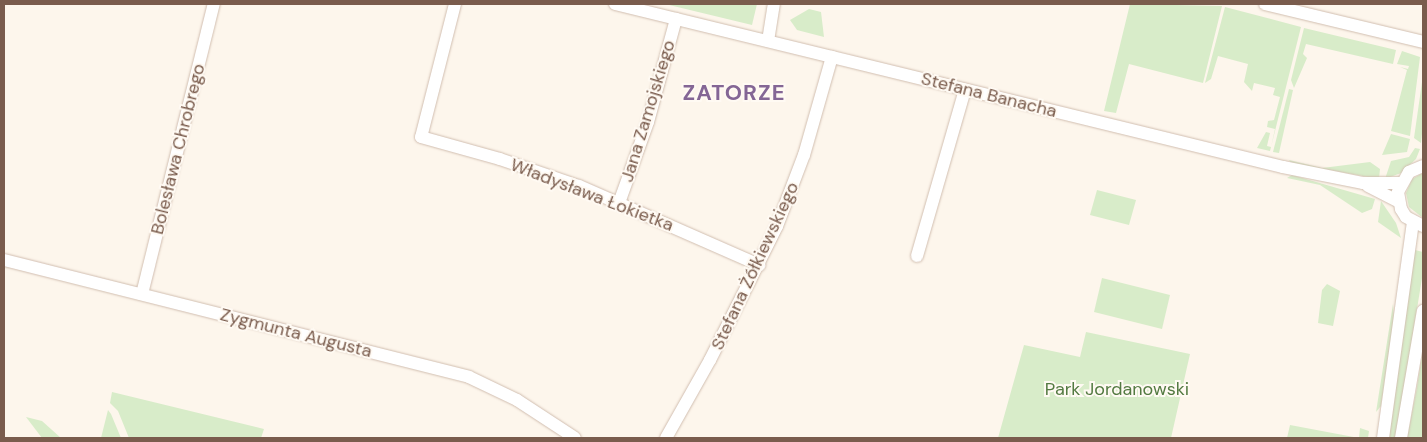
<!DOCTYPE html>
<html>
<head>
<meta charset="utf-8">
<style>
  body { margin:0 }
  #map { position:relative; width:1427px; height:442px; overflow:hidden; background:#fdf6ec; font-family:"DM Sans",sans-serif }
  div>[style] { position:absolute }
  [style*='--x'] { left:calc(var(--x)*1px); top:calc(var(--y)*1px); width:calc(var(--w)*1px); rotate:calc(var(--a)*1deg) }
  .green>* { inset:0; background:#d8ecc9 }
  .roads { filter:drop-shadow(0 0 1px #d1beb0) drop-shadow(0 0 1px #d1beb0) }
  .minor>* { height:12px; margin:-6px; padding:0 6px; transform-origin:6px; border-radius:6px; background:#fff }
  span { translate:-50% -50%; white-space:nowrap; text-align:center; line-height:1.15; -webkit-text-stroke:4px #fffaf3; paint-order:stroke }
  .street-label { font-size:18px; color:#7a5c4d }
  .park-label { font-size:18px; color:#537a41 }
  .district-label { font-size:22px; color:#846695; font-weight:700; letter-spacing:1px }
  .frame { position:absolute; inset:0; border:5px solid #7a5c4d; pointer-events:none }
</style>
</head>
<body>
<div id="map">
  <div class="green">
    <i style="clip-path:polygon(665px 4px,757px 4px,752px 25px)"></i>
    <i style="clip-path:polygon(1130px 4px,1222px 6px,1203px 83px,1129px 64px,1116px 113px,1104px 111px)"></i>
    <i style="clip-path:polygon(1225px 7px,1301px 27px,1270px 151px,1257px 148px,1266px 132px,1270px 133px,1267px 146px,1271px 147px,1275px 129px,1267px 127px,1268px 121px,1274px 120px,1280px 97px,1273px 95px,1275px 88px,1254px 83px,1252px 91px,1244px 82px,1248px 64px,1218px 56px,1211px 79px,1205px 83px)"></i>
    <i style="clip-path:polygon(809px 9px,821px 12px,824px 37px,797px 30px,790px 20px)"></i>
    <i style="clip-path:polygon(1304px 28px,1396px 50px,1393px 64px,1306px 44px,1303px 54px,1307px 58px,1294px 88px,1291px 80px)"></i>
    <i style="clip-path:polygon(1402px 51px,1420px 57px,1410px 136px,1391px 131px,1407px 70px,1400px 67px,1408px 69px,1409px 66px,1397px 64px)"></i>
    <i style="clip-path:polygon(1423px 75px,1423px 125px,1421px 143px,1414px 138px)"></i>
    <i style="clip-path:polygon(1289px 89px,1293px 90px,1279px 153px,1273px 152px)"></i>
    <i style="clip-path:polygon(1391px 134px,1410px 139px,1407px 152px,1382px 155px)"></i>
    <i style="clip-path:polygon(1415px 148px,1420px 149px,1416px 159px,1401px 173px,1385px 179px,1391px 161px,1409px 157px)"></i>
    <i style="clip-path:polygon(1289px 160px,1322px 168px,1370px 162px,1380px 169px,1379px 179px,1291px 163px)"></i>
    <i style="clip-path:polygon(1423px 173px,1423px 218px,1409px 207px,1406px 193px,1412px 179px)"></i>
    <i style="clip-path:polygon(1292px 175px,1375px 199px,1372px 209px,1362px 213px,1320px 185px,1287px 178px)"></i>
    <i style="clip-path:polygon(1097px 190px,1136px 200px,1129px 225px,1090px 215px)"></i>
    <i style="clip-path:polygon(1381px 201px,1396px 223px,1401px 238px,1378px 222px)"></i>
    <i style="clip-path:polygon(1415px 250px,1423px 252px,1423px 272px,1396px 438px,1389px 438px)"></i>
    <i style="clip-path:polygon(1102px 278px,1170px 295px,1162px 329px,1094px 312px)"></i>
    <i style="clip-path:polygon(1327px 284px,1340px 291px,1333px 326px,1318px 323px,1322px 290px)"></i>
    <i style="clip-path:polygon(1393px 304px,1394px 318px,1381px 406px,1376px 412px)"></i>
    <i style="clip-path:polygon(1086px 332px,1190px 354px,1171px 438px,998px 438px,1024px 345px,1080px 357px)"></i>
    <i style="clip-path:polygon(1422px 355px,1422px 438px,1407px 438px,1417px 387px)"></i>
    <i style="clip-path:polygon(112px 392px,264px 429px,261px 438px,129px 438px,118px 411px,110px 403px)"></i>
    <i style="clip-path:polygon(108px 410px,111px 414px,121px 438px,101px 438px)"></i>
    <i style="clip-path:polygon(26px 417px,42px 421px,61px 438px,42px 438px)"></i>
    <i style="clip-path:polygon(1290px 425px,1359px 438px,1360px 428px,1369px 431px,1368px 438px,1287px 438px)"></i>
  </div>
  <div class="roads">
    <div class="minor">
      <i style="--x:455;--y:4;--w:137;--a:104.3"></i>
      <i style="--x:421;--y:137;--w:82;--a:15.6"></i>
      <i style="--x:500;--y:159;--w:83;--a:18.9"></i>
      <i style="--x:579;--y:186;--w:197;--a:23.7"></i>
      <i style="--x:615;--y:4;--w:688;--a:13.71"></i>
      <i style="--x:1283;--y:167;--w:82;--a:11.3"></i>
      <i style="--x:1363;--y:183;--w:37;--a:0"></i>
      <i style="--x:1265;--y:4;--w:163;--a:13.5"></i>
      <i style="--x:768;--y:41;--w:37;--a:-81"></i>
      <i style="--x:1423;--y:166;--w:15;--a:157"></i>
      <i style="--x:1409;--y:172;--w:23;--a:119"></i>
      <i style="--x:1398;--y:192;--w:17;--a:80"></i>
      <i style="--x:1401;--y:209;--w:9;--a:58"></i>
      <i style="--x:1406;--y:217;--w:19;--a:28"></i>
      <i style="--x:1368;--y:186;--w:34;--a:27"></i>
      <i style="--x:619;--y:203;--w:86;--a:-70.3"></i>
      <i style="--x:648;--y:122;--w:107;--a:-74.8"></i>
      <i style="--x:917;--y:256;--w:173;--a:-73.9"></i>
      <i style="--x:4;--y:260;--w:479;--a:14.1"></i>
      <i style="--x:469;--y:377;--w:53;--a:25.6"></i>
      <i style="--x:517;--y:400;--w:69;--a:33.2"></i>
      <i style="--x:142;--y:294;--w:299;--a:-76.1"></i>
      <i style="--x:666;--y:438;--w:90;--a:-60.6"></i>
      <i style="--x:710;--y:360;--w:150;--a:-63.4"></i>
      <i style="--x:777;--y:226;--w:76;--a:-69.2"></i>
      <i style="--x:804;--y:155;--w:102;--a:-74.1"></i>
      <i style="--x:1383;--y:438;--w:218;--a:-82.1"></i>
      <i style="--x:1401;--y:438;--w:129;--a:-80.2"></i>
    </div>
  </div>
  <div class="street-label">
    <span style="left:989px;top:95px;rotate:14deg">Stefana Banacha</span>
    <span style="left:648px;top:111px;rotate:-73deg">Jana Zamojskiego</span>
    <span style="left:178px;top:149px;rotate:-76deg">Bolesława Chrobrego</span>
    <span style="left:592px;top:195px;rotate:21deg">Władysława Łokietka</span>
    <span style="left:755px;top:266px;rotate:-65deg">Stefana Żółkiewskiego</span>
    <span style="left:296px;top:333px;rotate:14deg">Zygmunta Augusta</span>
  </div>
  <div class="park-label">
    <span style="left:1117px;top:389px">Park Jordanowski</span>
  </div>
  <div class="district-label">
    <span style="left:734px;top:93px">ZATORZE</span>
  </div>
  <div class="frame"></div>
</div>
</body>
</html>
